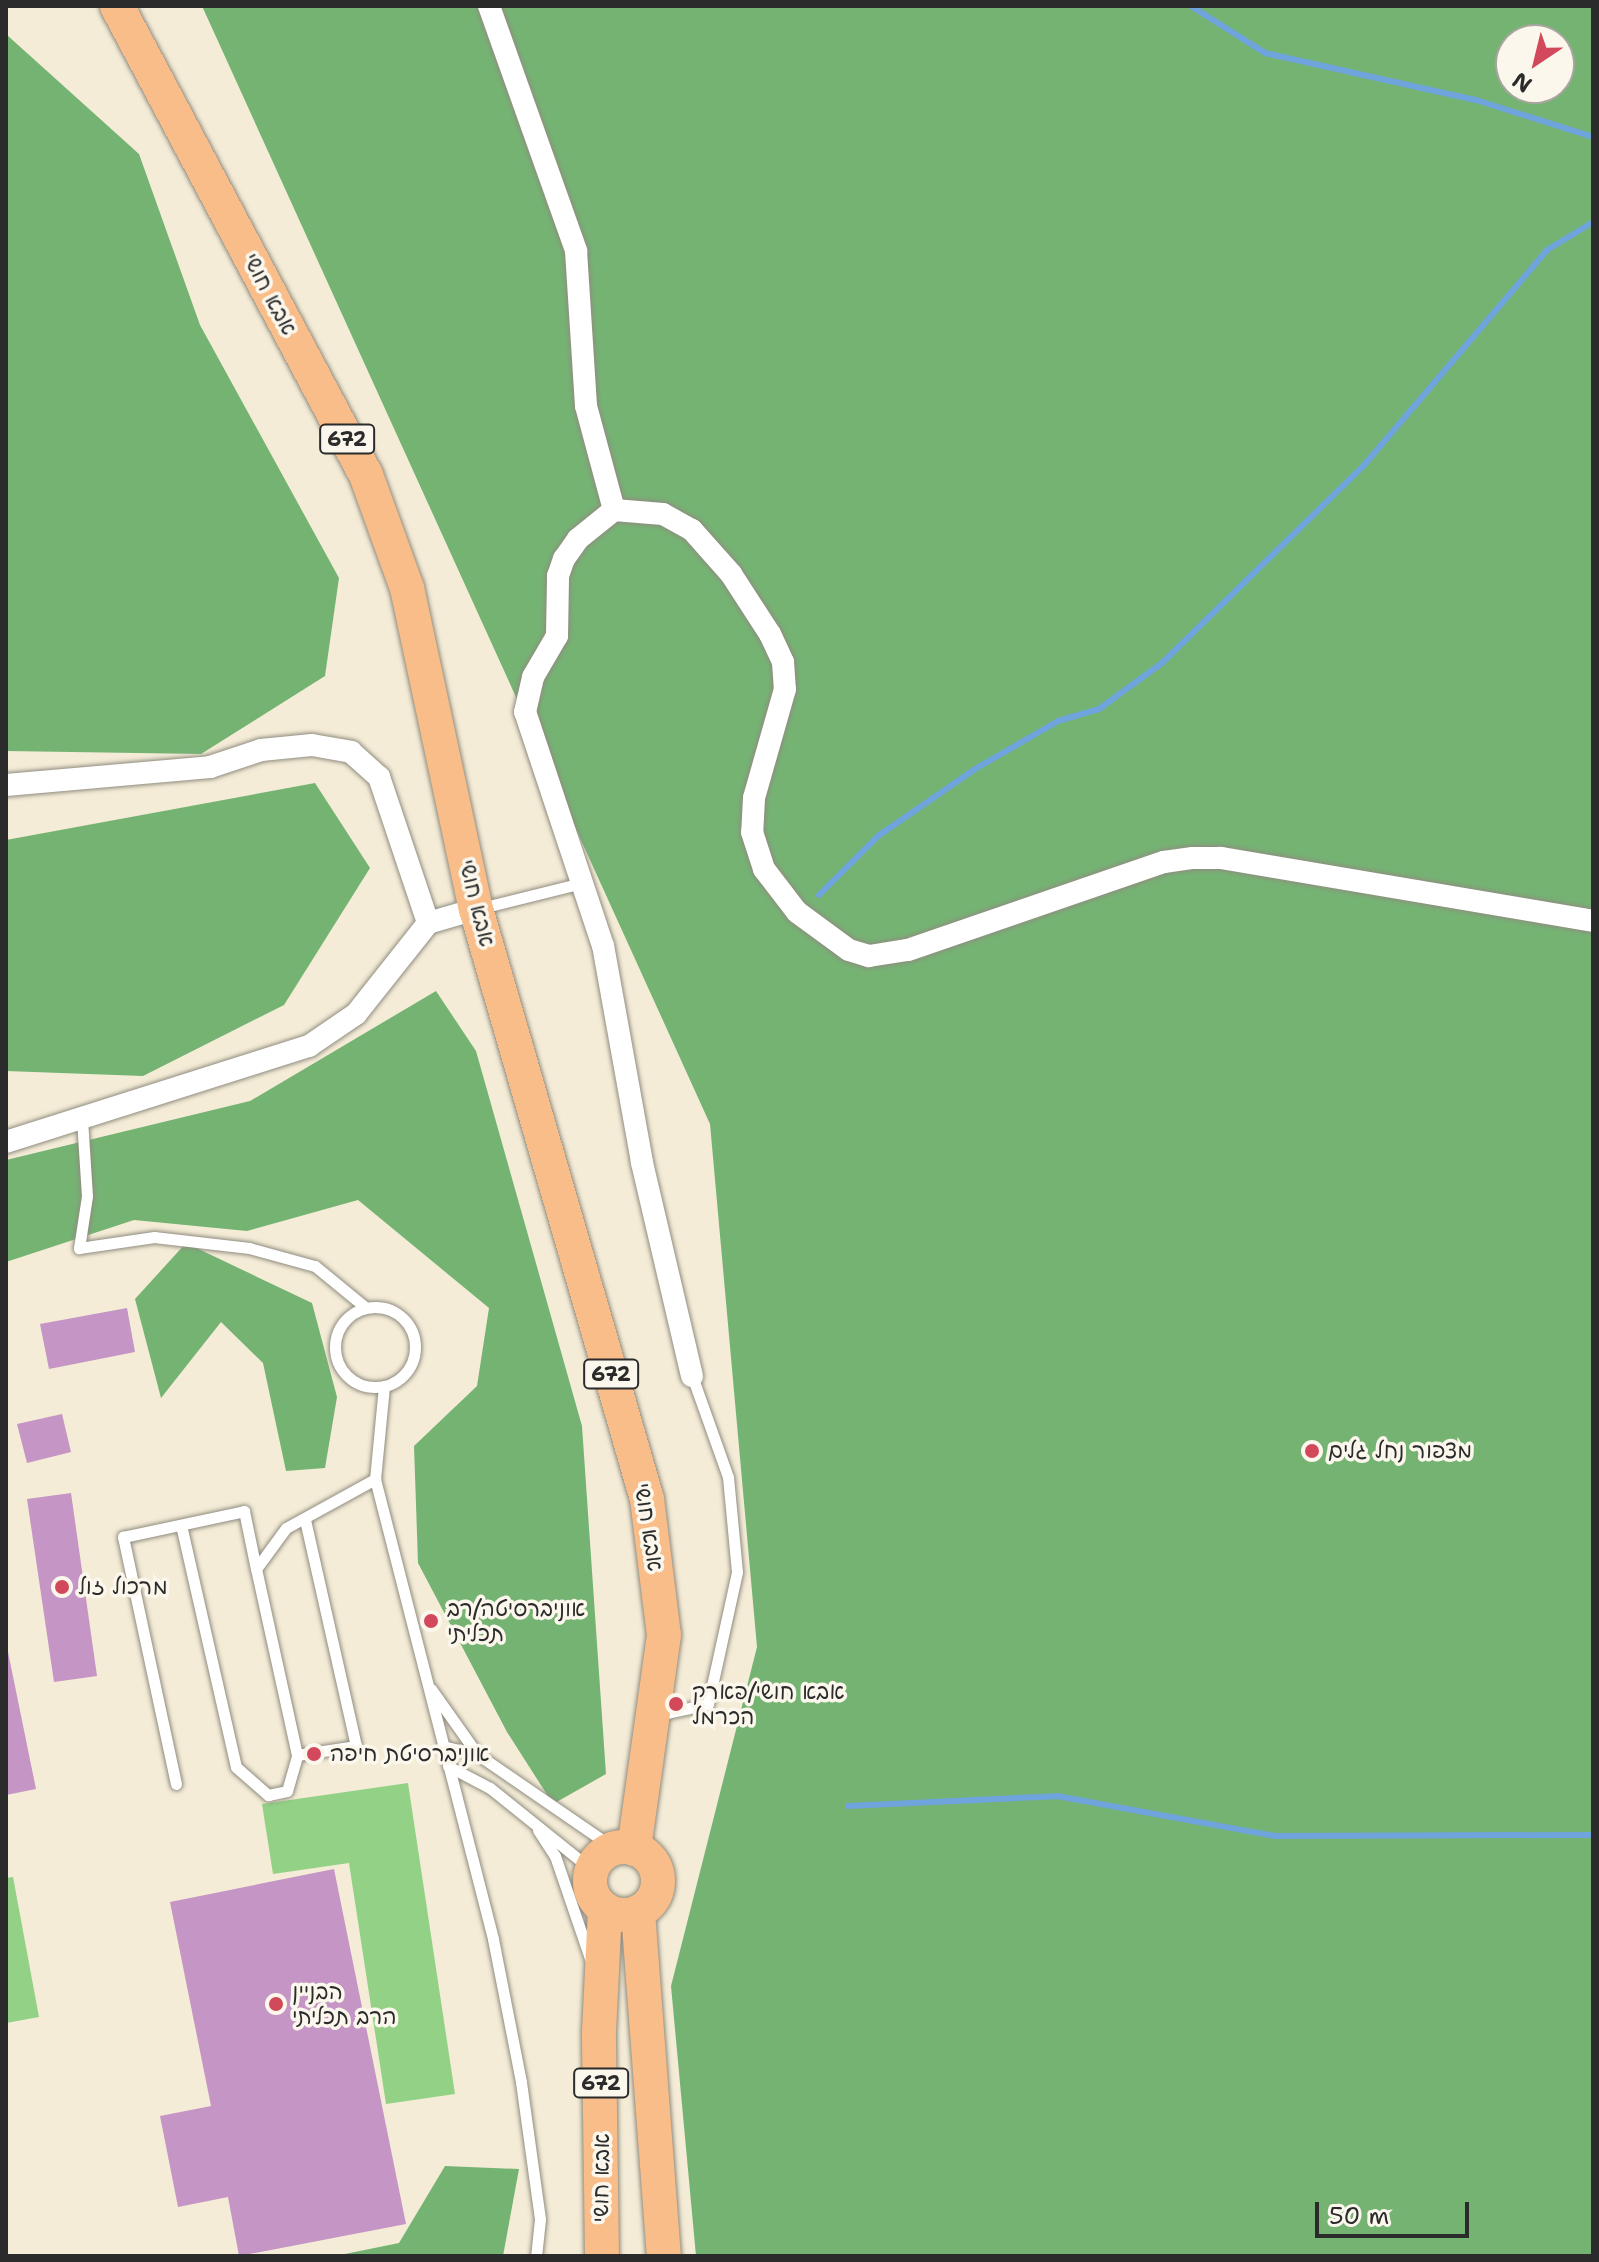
<!DOCTYPE html>
<html>
<head>
<meta charset="utf-8">
<style>
  body { margin:0 }
  #map { position:relative; width:1599px; height:2262px; overflow:hidden; background:#f4ecd6; font-family:"Shantell Sans","Playpen Sans Hebrew",sans-serif }
  div>[style] { position:absolute }
  [style*='--x'] { left:calc(var(--x)*1px); top:calc(var(--y)*1px); width:calc(var(--w)*1px); rotate:calc(var(--a)*1deg) }
  .green>* { inset:0; background:#92d186 }
  .forest>* { inset:0; background:#75b373 }
  .stream>* { height:6px; margin:-3px; padding:0 3px; transform-origin:3px; border-radius:3px; background:#6fa4dc }
  .building>* { inset:0; background:#c596c5 }
  .roads { filter:drop-shadow(0 0 2px #908c80) drop-shadow(0 0 2px #908c80) }
  .lane>* { height:11px; margin:-5.5px; padding:0 5.5px; transform-origin:5.5px; border-radius:5.5px; background:#fff }
  .lane>.ring { margin:-5.5px; padding:0; box-sizing:content-box; background:none; border:11px solid #fff; border-radius:50% }
  .street>* { height:22px; margin:-11px; padding:0 11px; transform-origin:11px; border-radius:11px; background:#fff }
  .primary>* { height:34px; margin:-17px; padding:0 17px; transform-origin:17px; border-radius:17px; background:#f8bd89 }
  .primary>.ring { margin:-17px; padding:0; box-sizing:content-box; background:none; border:34px solid #f8bd89; border-radius:50% }
  .dots>* { width:22px; height:22px; translate:-50% -50%; box-sizing:border-box; border:4px solid #fbf7ec; border-radius:50% }
  span { translate:-50% -50%; white-space:nowrap; text-align:center; line-height:1.15; -webkit-text-stroke:7px #fbf7ec; paint-order:stroke }
  .shield-label span { padding:2px 6px; background:#fbf7ec; border:2px solid; border-radius:6px; -webkit-text-stroke-width:0 }
  .shield-label { font-size:20px; color:#2b2b2b; font-weight:700 }
  .street-label { font-size:22px; color:#2b2b2b }
  .poi-label { font-size:22px; color:#2b2b2b }
  .left { translate:0 -50%; text-align:left }
  .frame { position:absolute; inset:0; border:8px solid #2b2b2b; pointer-events:none }
  .north { position:absolute; left:1495px; top:24px; width:80px; height:80px; box-sizing:border-box; background:#fbf7ec; border:2px solid #a8a59f; border-radius:50%; rotate:215deg; font-size:22px; font-weight:700; line-height:32px; text-align:center; color:#2b2b2b }
  .north::after { content:''; display:block; margin:auto; width:28px; height:36px; background:#d1495b; clip-path:polygon(50% 0,100% 100%,50% 72%,0 100%) }
  .scale { position:absolute; left:1315px; top:2202px; width:154px; height:36px; box-sizing:border-box; border:4px solid #2b2b2b; border-top:0; padding-left:10px; font-size:24px; line-height:28px; white-space:nowrap; color:#2b2b2b; -webkit-text-stroke:6px #fbf7ec; paint-order:stroke }
</style>
</head>
<body>
<div id="map">
  <div class="green">
    <i style="clip-path:polygon(408px 1783px,455px 2094px,386px 2104px,349px 1863px,273px 1874px,262px 1804px)"></i>
    <i style="clip-path:polygon(13px 1877px,39px 2017px,6px 2023px,6px 1878px)"></i>
  </div>
  <div class="forest">
    <i style="clip-path:polygon(evenodd,202px 6px,1593px 6px,1593px 2256px,696px 2256px,671px 1986px,757px 1647px,710px 1124px,202px 6px,1511px 40px,1559px 40px,1559px 88px,1511px 88px,1511px 40px)"></i>
    <i style="clip-path:polygon(7px 35px,139px 154px,200px 325px,339px 578px,325px 676px,201px 754px,6px 751px)"></i>
    <i style="clip-path:polygon(315px 783px,370px 868px,284px 1005px,143px 1076px,6px 1071px,6px 840px)"></i>
    <i style="clip-path:polygon(436px 991px,476px 1051px,582px 1426px,606px 1774px,553px 1804px,507px 1732px,418px 1563px,414px 1446px,477px 1386px,489px 1308px,358px 1200px,247px 1231px,134px 1220px,6px 1262px,6px 1160px,250px 1101px)"></i>
    <i style="clip-path:polygon(186px 1243px,312px 1303px,337px 1397px,325px 1468px,286px 1471px,263px 1363px,221px 1322px,161px 1398px,135px 1299px)"></i>
    <i style="clip-path:polygon(445px 2166px,519px 2169px,503px 2256px,335px 2256px,399px 2243px)"></i>
  </div>
  <div class="stream">
    <i style="--x:1191;--y:6;--w:88;--a:32.4"></i>
    <i style="--x:1265;--y:53;--w:219;--a:12.6"></i>
    <i style="--x:1479;--y:101;--w:120;--a:17.5"></i>
    <i style="--x:819;--y:895;--w:83;--a:-45"></i>
    <i style="--x:878;--y:836;--w:118;--a:-34.6"></i>
    <i style="--x:975;--y:769;--w:96;--a:-30"></i>
    <i style="--x:1058;--y:721;--w:43;--a:-16.3"></i>
    <i style="--x:1099;--y:709;--w:78;--a:-36.1"></i>
    <i style="--x:1162;--y:663;--w:284;--a:-44.4"></i>
    <i style="--x:1365;--y:464;--w:281;--a:-49.6"></i>
    <i style="--x:1547;--y:250;--w:54;--a:-31.3"></i>
    <i style="--x:848;--y:1806;--w:209;--a:-2.7"></i>
    <i style="--x:1057;--y:1796;--w:221;--a:10.4"></i>
    <i style="--x:1274;--y:1836;--w:319;--a:-0.2"></i>
  </div>
  <div class="building">
    <i style="clip-path:polygon(127px 1308px,135px 1352px,49px 1369px,40px 1324px)"></i>
    <i style="clip-path:polygon(62px 1414px,71px 1452px,27px 1463px,17px 1424px)"></i>
    <i style="clip-path:polygon(71px 1493px,97px 1676px,54px 1682px,27px 1499px)"></i>
    <i style="clip-path:polygon(7px 1647px,36px 1789px,6px 1795px,6px 1648px)"></i>
    <i style="clip-path:polygon(334px 1869px,406px 2224px,239px 2256px,228px 2197px,178px 2207px,160px 2116px,211px 2106px,170px 1902px)"></i>
  </div>
  <div class="roads">
    <div class="lane">
      <i style="--x:481;--y:908;--w:104;--a:-13.9"></i>
      <i style="--x:82;--y:1119;--w:77;--a:86.3"></i>
      <i style="--x:87;--y:1196;--w:53;--a:98.7"></i>
      <i style="--x:79;--y:1248;--w:76;--a:-8.3"></i>
      <i style="--x:154;--y:1237;--w:96;--a:6.6"></i>
      <i style="--x:249;--y:1248;--w:68;--a:15.3"></i>
      <i style="--x:315;--y:1266;--w:65;--a:39.4"></i>
      <i class="ring" style="left:335px;top:1307px;width:69px;height:69px"></i>
      <i style="--x:384;--y:1386;--w:93;--a:95.5"></i>
      <i style="--x:375;--y:1479;--w:475;--a:75.6"></i>
      <i style="--x:493;--y:1939;--w:146;--a:78.9"></i>
      <i style="--x:521;--y:2082;--w:138;--a:82.1"></i>
      <i style="--x:540;--y:2219;--w:37;--a:96"></i>
      <i style="--x:181;--y:1525;--w:248;--a:77.2"></i>
      <i style="--x:236;--y:1767;--w:43;--a:41.2"></i>
      <i style="--x:268;--y:1795;--w:19;--a:-12"></i>
      <i style="--x:287;--y:1791;--w:37;--a:-74"></i>
      <i style="--x:297;--y:1755;--w:190;--a:-102.4"></i>
      <i style="--x:431;--y:1689;--w:80;--a:54.7"></i>
      <i style="--x:657;--y:1715;--w:52;--a:-12.2"></i>
      <i style="--x:708;--y:1704;--w:135;--a:-77.6"></i>
      <i style="--x:737;--y:1572;--w:95;--a:-95.4"></i>
      <i style="--x:728;--y:1477;--w:107;--a:-109.6"></i>
      <i style="--x:442;--y:1746;--w:36;--a:13"></i>
      <i style="--x:477;--y:1754;--w:168;--a:34.5"></i>
      <i style="--x:297;--y:1755;--w:60;--a:-8.7"></i>
      <i style="--x:356;--y:1746;--w:233;--a:-102.7"></i>
      <i style="--x:448;--y:1766;--w:47;--a:27.6"></i>
      <i style="--x:490;--y:1788;--w:131;--a:38.8"></i>
      <i style="--x:176;--y:1784;--w:253;--a:-102.1"></i>
      <i style="--x:123;--y:1537;--w:124;--a:-12.1"></i>
      <i style="--x:244;--y:1511;--w:59;--a:78.3"></i>
      <i style="--x:256;--y:1569;--w:51;--a:-53.8"></i>
      <i style="--x:286;--y:1528;--w:102;--a:-28.8"></i>
      <i style="--x:538;--y:1830;--w:31;--a:57"></i>
      <i style="--x:555;--y:1856;--w:108;--a:71.1"></i>
    </div>
    <div class="street">
      <i style="--x:489;--y:6;--w:260;--a:70.4"></i>
      <i style="--x:576;--y:251;--w:155;--a:86.3"></i>
      <i style="--x:586;--y:406;--w:108;--a:74.9"></i>
      <i style="--x:6;--y:785;--w:205;--a:-5"></i>
      <i style="--x:210;--y:767;--w:54;--a:-18.4"></i>
      <i style="--x:261;--y:750;--w:51;--a:-5.6"></i>
      <i style="--x:312;--y:745;--w:40;--a:10"></i>
      <i style="--x:351;--y:752;--w:38;--a:42"></i>
      <i style="--x:379;--y:777;--w:154;--a:71.4"></i>
      <i style="--x:6;--y:1142;--w:318;--a:-17.6"></i>
      <i style="--x:309;--y:1046;--w:57;--a:-34.2"></i>
      <i style="--x:356;--y:1014;--w:116;--a:-51.6"></i>
      <i style="--x:428;--y:923;--w:50;--a:-16.3"></i>
      <i style="--x:692;--y:1376;--w:220;--a:-103.2"></i>
      <i style="--x:642;--y:1162;--w:219;--a:-100.2"></i>
      <i style="--x:603;--y:946;--w:247;--a:-108.4"></i>
      <i style="--x:525;--y:712;--w:36;--a:-77"></i>
      <i style="--x:533;--y:677;--w:48;--a:-59.7"></i>
      <i style="--x:557;--y:636;--w:60;--a:-89"></i>
      <i style="--x:558;--y:576;--w:18;--a:-71"></i>
      <i style="--x:564;--y:559;--w:24;--a:-55"></i>
      <i style="--x:578;--y:539;--w:46;--a:-38.9"></i>
      <i style="--x:614;--y:510;--w:49;--a:4.7"></i>
      <i style="--x:663;--y:514;--w:33;--a:29"></i>
      <i style="--x:692;--y:530;--w:59;--a:48.4"></i>
      <i style="--x:731;--y:574;--w:72;--a:57"></i>
      <i style="--x:770;--y:634;--w:31;--a:65"></i>
      <i style="--x:783;--y:662;--w:27;--a:86"></i>
      <i style="--x:785;--y:689;--w:113;--a:105.9"></i>
      <i style="--x:754;--y:798;--w:34;--a:93"></i>
      <i style="--x:752;--y:832;--w:39;--a:72"></i>
      <i style="--x:764;--y:869;--w:54;--a:52.5"></i>
      <i style="--x:797;--y:912;--w:64;--a:36.2"></i>
      <i style="--x:849;--y:950;--w:21;--a:17"></i>
      <i style="--x:869;--y:956;--w:39;--a:-9"></i>
      <i style="--x:908;--y:950;--w:271;--a:-19"></i>
      <i style="--x:1164;--y:862;--w:29;--a:-8"></i>
      <i style="--x:1193;--y:858;--w:28;--a:0"></i>
      <i style="--x:1221;--y:858;--w:377;--a:9.6"></i>
    </div>
    <div class="primary">
      <i style="--x:117;--y:6;--w:531;--a:62.04"></i>
      <i style="--x:366;--y:475;--w:120;--a:70.1"></i>
      <i style="--x:407;--y:588;--w:328;--a:77.9"></i>
      <i style="--x:476;--y:909;--w:614;--a:73.84"></i>
      <i style="--x:647;--y:1499;--w:137;--a:82.9"></i>
      <i style="--x:664;--y:1635;--w:216;--a:98"></i>
      <i class="ring" style="left:590px;top:1847px;width:34px;height:34px"></i>
      <i style="--x:638;--y:1912;--w:345;--a:85.7"></i>
      <i style="--x:602;--y:2256;--w:224;--a:-90.8"></i>
      <i style="--x:599;--y:2032;--w:123;--a:-87.2"></i>
    </div>
  </div>
  <div class="dots">
    <i style="left:1312px;top:1451px;background:#d1495b"></i>
    <i style="left:62px;top:1587px;background:#d1495b"></i>
    <i style="left:431px;top:1621px;background:#d1495b"></i>
    <i style="left:676px;top:1704px;background:#d1495b"></i>
    <i style="left:314px;top:1754px;background:#d1495b"></i>
    <i style="left:276px;top:2004px;background:#d1495b"></i>
  </div>
  <div class="shield-label">
    <span style="left:347px;top:439px">672</span>
    <span style="left:611px;top:1374px">672</span>
    <span style="left:601px;top:2083px">672</span>
  </div>
  <div class="street-label">
    <span style="left:270px;top:294px;rotate:62deg">אבא חושי</span>
    <span style="left:477px;top:903px;rotate:76deg">אבא חושי</span>
    <span style="left:649px;top:1527px;rotate:81deg">אבא חושי</span>
    <span style="left:601px;top:2178px;rotate:-89deg">אבא חושי</span>
  </div>
  <div class="poi-label">
    <span class="left" style="left:1328px;top:1451px">מצפור נחל גלים</span>
    <span class="left" style="left:78px;top:1587px">מרכול זול</span>
    <span class="left" style="left:447px;top:1621px">אוניברסיטה/רב<br>תכליתי</span>
    <span class="left" style="left:692px;top:1704px">אבא חושי/פארק<br>הכרמל</span>
    <span class="left" style="left:330px;top:1754px">אוניברסיטת חיפה</span>
    <span class="left" style="left:292px;top:2004px">הבניין<br>הרב תכליתי</span>
  </div>
  <div class="frame"></div>
  <div class="north">N</div>
  <div class="scale">50 m</div>
</div>
</body>
</html>
